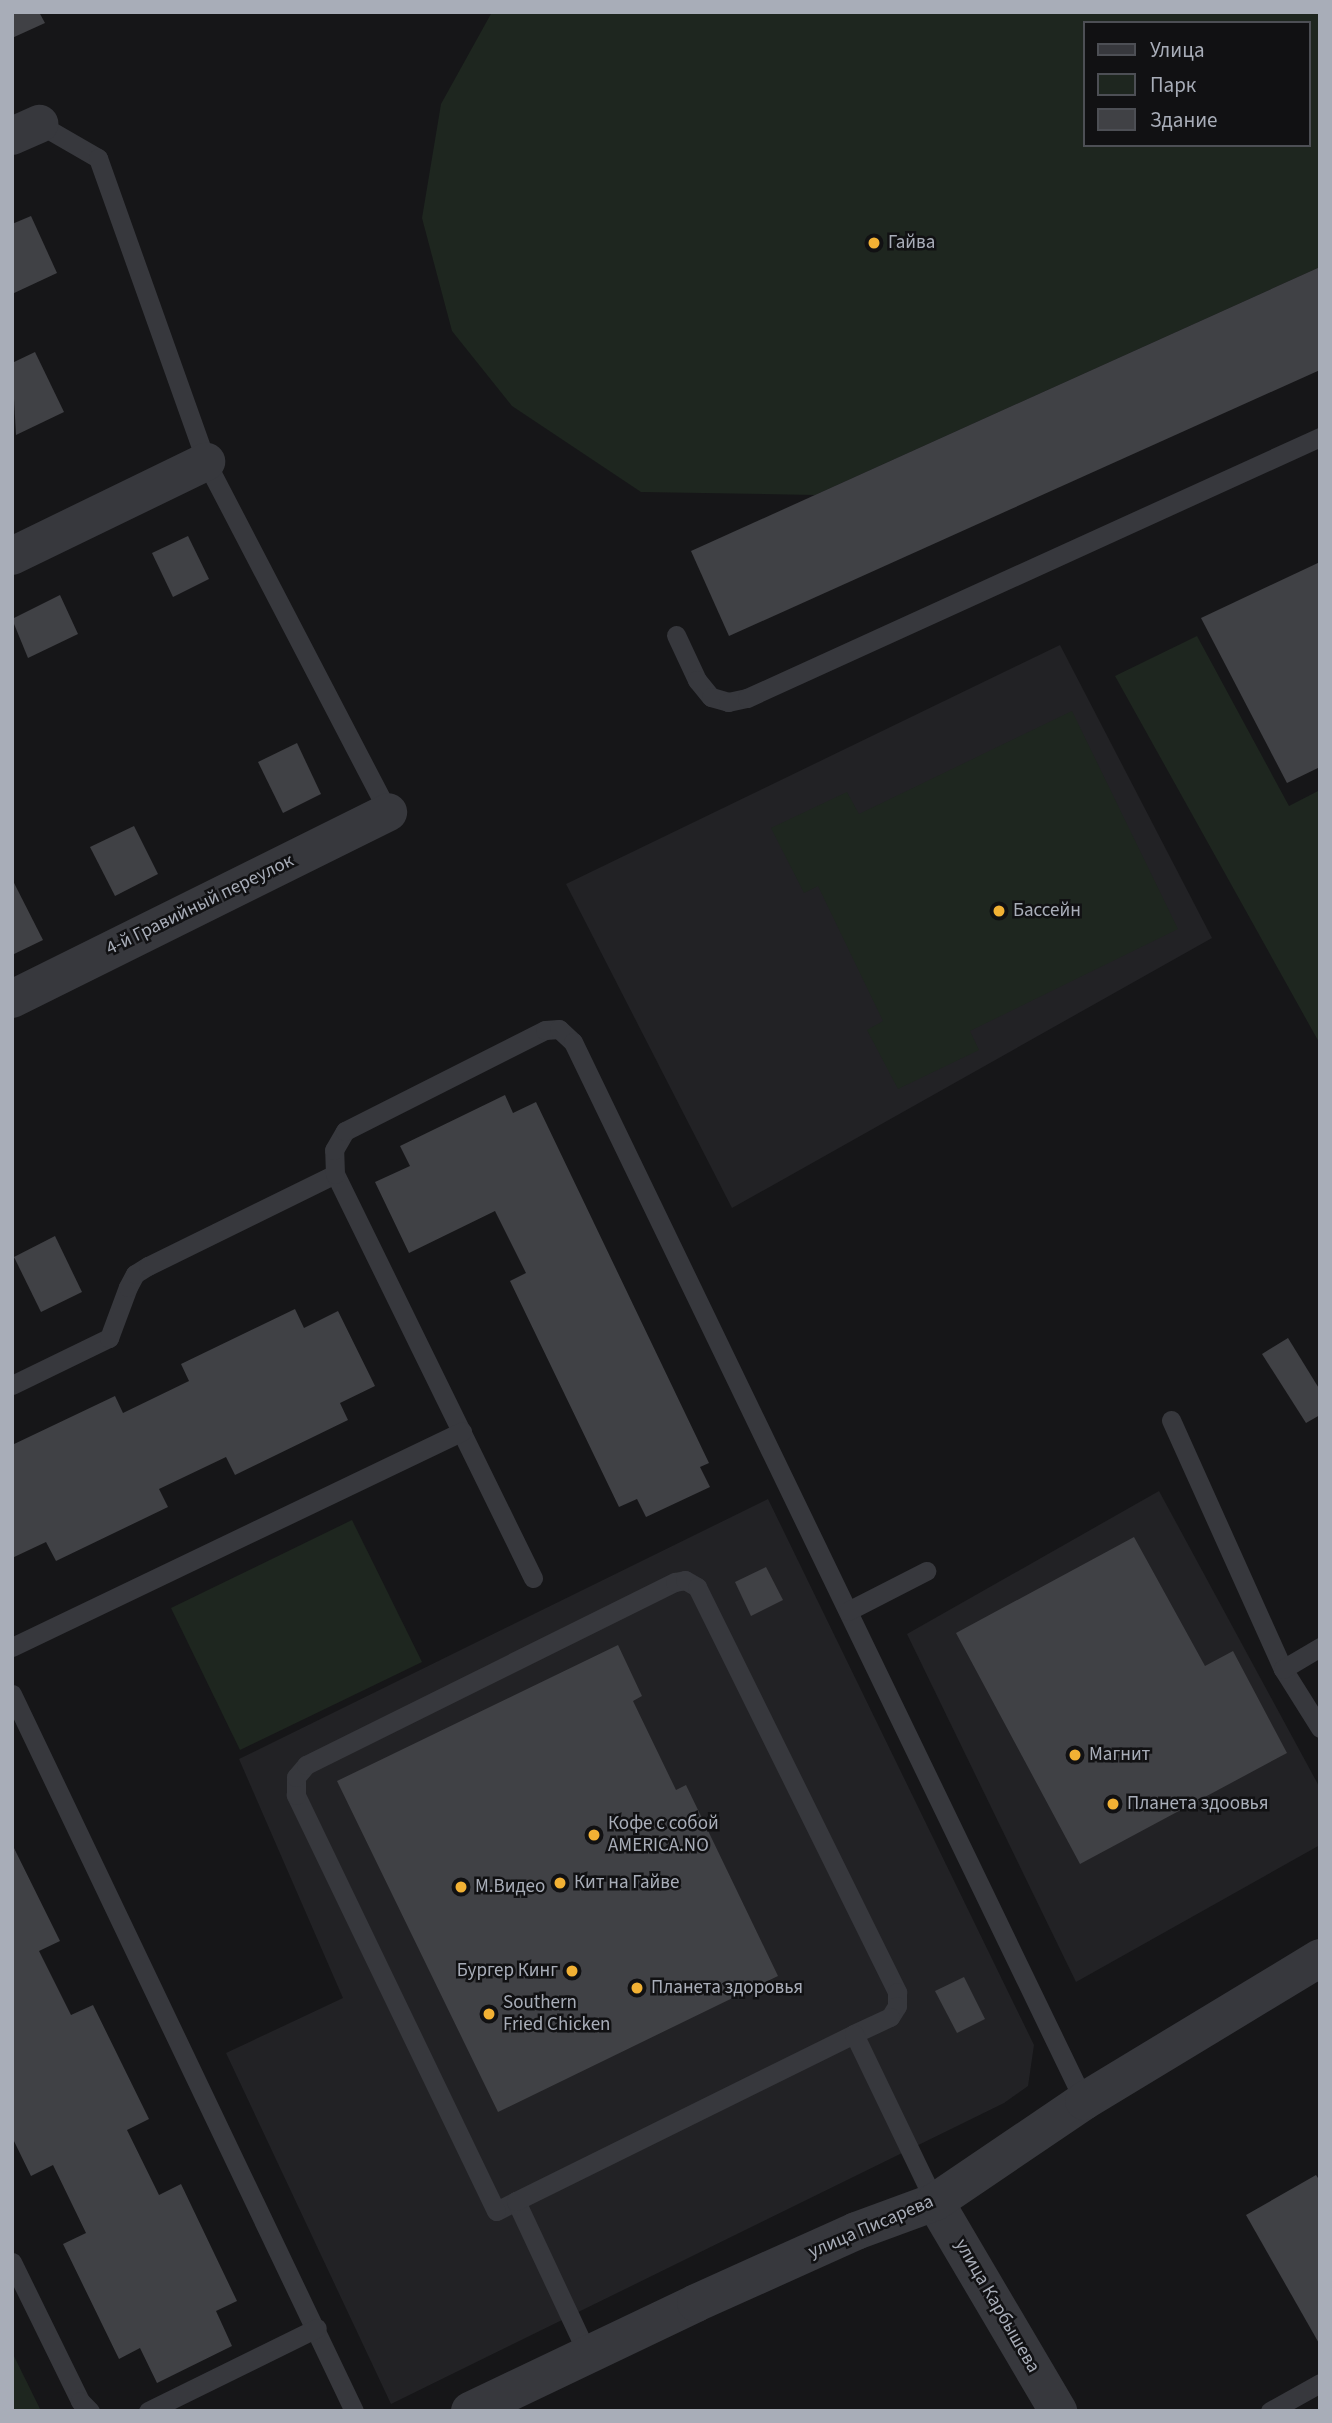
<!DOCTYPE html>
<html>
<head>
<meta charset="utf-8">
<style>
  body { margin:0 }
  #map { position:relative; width:1332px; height:2423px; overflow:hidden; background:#161618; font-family:"Source Sans 3",sans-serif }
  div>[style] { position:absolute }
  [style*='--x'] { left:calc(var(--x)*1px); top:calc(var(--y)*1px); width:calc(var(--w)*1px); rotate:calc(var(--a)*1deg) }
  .built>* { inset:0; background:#222225 }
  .green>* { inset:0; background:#1e261f }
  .building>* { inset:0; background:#404145 }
  .service>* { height:19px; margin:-9.5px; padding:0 9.5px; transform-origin:9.5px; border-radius:9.5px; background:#37383d }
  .minor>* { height:38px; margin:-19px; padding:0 19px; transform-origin:19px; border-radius:19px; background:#37383d }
  .tertiary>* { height:38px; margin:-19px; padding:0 19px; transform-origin:19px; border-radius:19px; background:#37383d }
  .dots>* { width:19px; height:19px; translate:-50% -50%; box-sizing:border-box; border:4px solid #111113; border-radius:50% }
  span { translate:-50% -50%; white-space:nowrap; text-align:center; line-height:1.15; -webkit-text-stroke:5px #111113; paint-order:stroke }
  .poi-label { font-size:19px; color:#a8adb8 }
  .left { translate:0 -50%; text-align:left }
  .right { translate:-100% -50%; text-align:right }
  .street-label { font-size:19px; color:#a8adb8 }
  .frame { position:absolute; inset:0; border:14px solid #a8adb8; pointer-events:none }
  .legend { position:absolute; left:1083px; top:21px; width:228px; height:126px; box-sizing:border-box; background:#111113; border:2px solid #4d4f55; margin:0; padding:9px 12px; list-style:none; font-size:21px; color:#a8adb8 }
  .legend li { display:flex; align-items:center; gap:14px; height:35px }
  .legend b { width:35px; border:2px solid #4d4f55 }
</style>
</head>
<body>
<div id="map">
  <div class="built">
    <i style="clip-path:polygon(1060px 645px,1212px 938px,732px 1208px,566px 884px)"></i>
    <i style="clip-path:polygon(1159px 1491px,1320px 1788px,1320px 1845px,1076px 1982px,907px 1634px)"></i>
    <i style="clip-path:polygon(768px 1499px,1034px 2045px,1028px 2086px,1004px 2103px,391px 2404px,226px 2053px,343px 1998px,239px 1759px)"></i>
  </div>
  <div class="green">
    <i style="clip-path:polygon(evenodd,492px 12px,1320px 12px,1320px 267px,815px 495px,641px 492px,512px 406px,452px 331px,422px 218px,441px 104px,492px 12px,1085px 23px,1309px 23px,1309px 145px,1085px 145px,1085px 23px)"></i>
    <i style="clip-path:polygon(1197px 636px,1289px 806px,1320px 790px,1320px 1044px,1115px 676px)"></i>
    <i style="clip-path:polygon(1072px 711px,1178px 929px,970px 1031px,979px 1050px,898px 1089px,867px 1030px,883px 1021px,818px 886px,804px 893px,771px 828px,847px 792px,859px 814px)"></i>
    <i style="clip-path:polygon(352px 1520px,422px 1662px,240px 1750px,171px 1608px)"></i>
    <i style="clip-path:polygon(12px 2352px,41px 2411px,12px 2411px)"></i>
  </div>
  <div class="building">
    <i style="clip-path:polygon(12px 12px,39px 12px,45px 23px,12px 38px)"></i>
    <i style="clip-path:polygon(31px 216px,57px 273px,12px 294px,12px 224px)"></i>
    <i style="clip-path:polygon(1320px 267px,1320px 370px,729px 636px,691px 551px)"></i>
    <i style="clip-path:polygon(35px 352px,64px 412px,16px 435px,12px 363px)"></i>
    <i style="clip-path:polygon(188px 536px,209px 579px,173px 597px,152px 553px)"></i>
    <i style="clip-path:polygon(1320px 562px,1320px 767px,1287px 783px,1201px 618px)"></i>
    <i style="clip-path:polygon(60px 595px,78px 634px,28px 658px,12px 619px)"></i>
    <i style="clip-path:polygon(297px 743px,321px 794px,283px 813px,258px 762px)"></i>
    <i style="clip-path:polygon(134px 826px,158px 874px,115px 896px,90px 847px)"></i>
    <i style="clip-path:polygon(12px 879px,43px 940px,12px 955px)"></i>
    <i style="clip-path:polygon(505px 1095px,513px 1113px,536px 1102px,709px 1463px,700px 1467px,710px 1487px,646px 1517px,637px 1499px,619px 1507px,510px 1281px,526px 1273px,495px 1211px,409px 1253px,375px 1182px,410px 1166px,400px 1146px)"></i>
    <i style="clip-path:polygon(55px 1236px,82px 1292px,41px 1312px,14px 1257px)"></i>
    <i style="clip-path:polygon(295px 1309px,304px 1328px,338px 1311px,375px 1386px,340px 1403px,348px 1420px,235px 1475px,226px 1457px,159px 1489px,168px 1507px,56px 1561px,46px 1542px,12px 1558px,12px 1445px,115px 1396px,123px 1413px,189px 1381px,181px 1364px)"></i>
    <i style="clip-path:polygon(1288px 1338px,1320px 1390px,1320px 1415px,1306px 1423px,1262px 1354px)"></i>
    <i style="clip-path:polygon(1134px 1537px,1205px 1666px,1233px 1651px,1287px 1753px,1080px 1864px,956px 1633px)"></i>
    <i style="clip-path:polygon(766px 1567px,783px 1600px,751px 1616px,735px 1582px)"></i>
    <i style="clip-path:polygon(618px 1645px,642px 1696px,633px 1701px,676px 1790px,686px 1785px,778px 1976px,498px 2112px,337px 1781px)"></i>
    <i style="clip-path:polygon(12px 1844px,60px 1941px,39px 1951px,71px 2015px,93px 2005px,149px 2119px,127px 2130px,159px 2195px,181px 2184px,237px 2301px,216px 2311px,232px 2346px,157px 2383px,140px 2348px,119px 2359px,63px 2244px,86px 2233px,53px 2165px,31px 2176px,12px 2137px)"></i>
    <i style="clip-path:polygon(964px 1977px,985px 2019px,957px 2033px,935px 1991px)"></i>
    <i style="clip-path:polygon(1316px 2175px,1320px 2181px,1320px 2345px,1246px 2215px)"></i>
  </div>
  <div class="service">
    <i style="--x:39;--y:124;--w:68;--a:30"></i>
    <i style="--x:98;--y:158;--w:323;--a:70.4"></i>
    <i style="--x:206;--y:462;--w:394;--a:62.5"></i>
    <i style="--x:676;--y:635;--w:50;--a:65"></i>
    <i style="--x:697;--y:680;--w:22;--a:51"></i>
    <i style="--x:711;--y:697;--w:18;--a:16"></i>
    <i style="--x:728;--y:702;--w:19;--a:-12"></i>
    <i style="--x:747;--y:698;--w:630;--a:-24.49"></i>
    <i style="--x:12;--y:1385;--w:108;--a:-25.9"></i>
    <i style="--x:109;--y:1338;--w:54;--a:-69.6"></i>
    <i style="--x:128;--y:1287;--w:15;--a:-62"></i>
    <i style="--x:135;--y:1274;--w:15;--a:-32"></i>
    <i style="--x:148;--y:1266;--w:208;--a:-26.2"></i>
    <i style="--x:1171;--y:1420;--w:273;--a:65.8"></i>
    <i style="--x:1283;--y:1669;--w:70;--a:57.9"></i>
    <i style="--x:533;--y:1578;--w:450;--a:-116.1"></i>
    <i style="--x:335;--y:1174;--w:24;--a:-92"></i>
    <i style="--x:334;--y:1150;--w:22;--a:-60"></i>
    <i style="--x:345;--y:1131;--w:224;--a:-26.8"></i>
    <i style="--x:545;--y:1030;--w:14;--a:-4"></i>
    <i style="--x:559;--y:1029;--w:19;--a:43"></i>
    <i style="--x:573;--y:1042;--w:1176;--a:64.24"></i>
    <i style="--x:848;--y:1611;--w:88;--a:-27.1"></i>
    <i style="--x:12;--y:1647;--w:499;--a:-25.6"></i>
    <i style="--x:1283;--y:1669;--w:43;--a:-30.7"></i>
    <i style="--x:12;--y:1694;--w:794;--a:64.5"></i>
    <i style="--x:516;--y:2201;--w:22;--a:153"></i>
    <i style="--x:496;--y:2211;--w:462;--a:-115.7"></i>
    <i style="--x:296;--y:1795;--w:18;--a:-90"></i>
    <i style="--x:296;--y:1777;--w:16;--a:-50"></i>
    <i style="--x:306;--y:1765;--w:412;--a:-26.4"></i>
    <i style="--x:675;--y:1582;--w:10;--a:-11"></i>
    <i style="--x:685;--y:1580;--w:14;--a:30"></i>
    <i style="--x:697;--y:1587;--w:452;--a:63.7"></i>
    <i style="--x:897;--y:1992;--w:14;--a:90"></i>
    <i style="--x:897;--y:2006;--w:13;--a:122"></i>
    <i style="--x:890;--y:2017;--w:40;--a:155"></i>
    <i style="--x:12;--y:2262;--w:155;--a:63.9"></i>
    <i style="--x:80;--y:2401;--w:14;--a:45"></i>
    <i style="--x:588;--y:2355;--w:170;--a:-115.1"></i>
    <i style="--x:516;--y:2201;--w:377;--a:-26.3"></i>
    <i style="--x:854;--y:2034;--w:187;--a:64.3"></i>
    <i style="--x:148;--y:2411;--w:188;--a:-26.2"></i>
    <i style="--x:1270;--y:2411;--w:57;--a:-29.2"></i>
  </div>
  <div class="minor">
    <i style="--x:12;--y:136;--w:30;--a:-24"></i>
    <i style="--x:12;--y:556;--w:216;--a:-25.9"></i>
    <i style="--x:12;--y:999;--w:420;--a:-26.4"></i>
  </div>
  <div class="tertiary">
    <i style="--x:935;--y:2202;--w:243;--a:59.5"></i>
    <i style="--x:470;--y:2411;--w:250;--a:-25.5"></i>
    <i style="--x:696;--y:2303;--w:175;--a:-24.2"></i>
    <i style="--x:856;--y:2231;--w:84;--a:-20.2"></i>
    <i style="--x:935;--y:2202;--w:180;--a:-34.1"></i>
    <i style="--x:1084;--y:2101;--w:276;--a:-31.2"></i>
  </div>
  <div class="dots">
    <i style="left:874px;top:243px;background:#f2b134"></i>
    <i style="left:999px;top:911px;background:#f2b134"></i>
    <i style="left:1075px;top:1755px;background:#f2b134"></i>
    <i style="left:1113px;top:1804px;background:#f2b134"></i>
    <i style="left:594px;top:1835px;background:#f2b134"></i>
    <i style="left:560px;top:1883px;background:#f2b134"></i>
    <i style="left:461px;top:1887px;background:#f2b134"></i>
    <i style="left:572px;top:1971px;background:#f2b134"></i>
    <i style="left:637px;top:1988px;background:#f2b134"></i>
    <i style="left:489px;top:2014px;background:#f2b134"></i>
  </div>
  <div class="poi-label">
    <span class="left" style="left:888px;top:243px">Гайва</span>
    <span class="left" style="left:1013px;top:911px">Бассейн</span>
    <span class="left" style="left:1089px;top:1755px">Магнит</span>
    <span class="left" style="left:1127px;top:1804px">Планета здоовья</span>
    <span class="left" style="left:608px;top:1835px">Кофе с собой<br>AMERICA.NO</span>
    <span class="left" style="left:574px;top:1883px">Кит на Гайве</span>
    <span class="left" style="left:475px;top:1887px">М.Видео</span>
    <span class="right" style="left:558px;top:1971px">Бургер Кинг</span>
    <span class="left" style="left:651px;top:1988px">Планета здоровья</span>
    <span class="left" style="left:503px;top:2014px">Southern<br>Fried Chicken</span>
  </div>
  <div class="street-label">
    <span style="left:200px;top:905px;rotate:-26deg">4-й Гравийный переулок</span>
    <span style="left:871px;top:2227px;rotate:-23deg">улица Писарева</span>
    <span style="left:997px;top:2306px;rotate:60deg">улица Карбышева</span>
  </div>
  <div class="frame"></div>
  <ul class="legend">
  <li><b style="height:9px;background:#37383d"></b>Улица</li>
  <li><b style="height:19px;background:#1e261f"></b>Парк</li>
  <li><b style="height:19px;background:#404145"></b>Здание</li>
  </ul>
</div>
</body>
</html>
